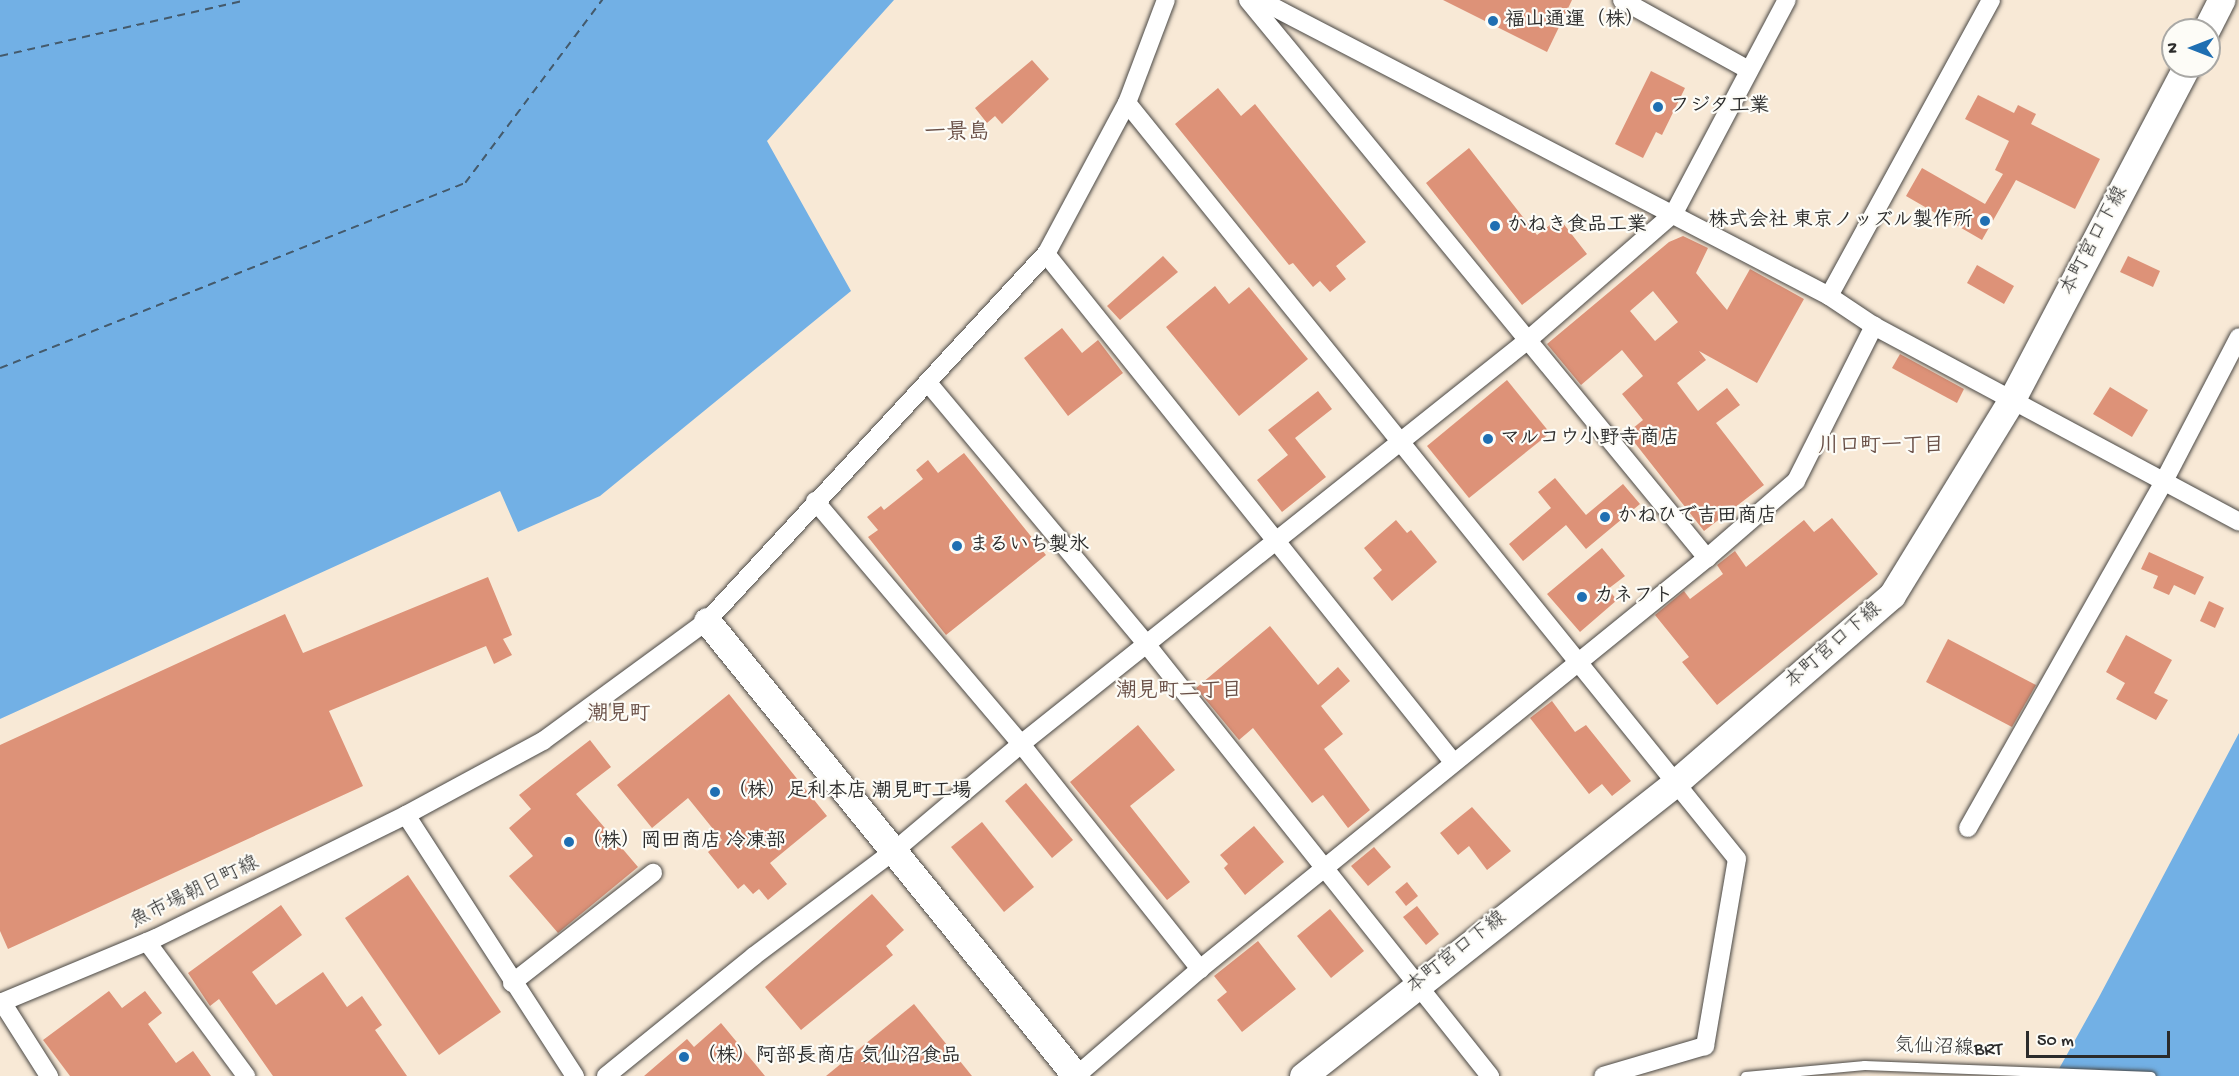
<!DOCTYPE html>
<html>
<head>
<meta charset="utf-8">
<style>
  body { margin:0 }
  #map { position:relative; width:2239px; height:1076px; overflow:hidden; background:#f8e9d6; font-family:"Gochi Hand","Klee One",sans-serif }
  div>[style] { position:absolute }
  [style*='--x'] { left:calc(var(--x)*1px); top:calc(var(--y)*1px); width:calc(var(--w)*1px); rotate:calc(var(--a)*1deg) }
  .water>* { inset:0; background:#72b0e5 }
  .ferry>* { height:1.5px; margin-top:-0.75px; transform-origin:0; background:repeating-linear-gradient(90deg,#445a6c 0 8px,transparent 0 14px) }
  .building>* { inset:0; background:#dd9278 }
  .roads { filter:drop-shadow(0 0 2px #4a4845) drop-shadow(0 0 2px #4a4845) }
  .lane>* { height:9px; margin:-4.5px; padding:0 4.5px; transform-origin:4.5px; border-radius:4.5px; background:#fff }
  .street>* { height:18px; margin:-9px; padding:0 9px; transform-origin:9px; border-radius:9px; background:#fff }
  .secondary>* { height:27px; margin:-13.5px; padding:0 13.5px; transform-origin:13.5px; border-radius:13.5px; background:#fff }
  .dots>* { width:16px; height:16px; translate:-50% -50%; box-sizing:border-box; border:3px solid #fdfcf7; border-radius:50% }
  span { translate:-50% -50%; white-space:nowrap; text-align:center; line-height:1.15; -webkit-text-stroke:4.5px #fdfcf7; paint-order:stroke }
  .poi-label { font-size:20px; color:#2b2b2b; font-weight:700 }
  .left { translate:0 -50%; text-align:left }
  .right { translate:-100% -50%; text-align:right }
  .street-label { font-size:20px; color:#2b2b2b }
  .neighbourhood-label { font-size:21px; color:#694f46; font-weight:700 }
  .quarter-label { font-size:22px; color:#694f46; font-weight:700 }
  .north { position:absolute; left:2161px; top:18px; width:60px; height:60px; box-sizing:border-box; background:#fdfcf7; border:2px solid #a9a8a5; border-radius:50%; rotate:270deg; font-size:16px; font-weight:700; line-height:24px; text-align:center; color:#2b2b2b }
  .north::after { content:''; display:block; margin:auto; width:21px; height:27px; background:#1f6fb2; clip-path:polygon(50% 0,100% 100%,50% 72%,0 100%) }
  .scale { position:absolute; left:2026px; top:1031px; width:144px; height:27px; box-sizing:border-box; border:3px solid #2b2b2b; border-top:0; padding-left:8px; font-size:18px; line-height:21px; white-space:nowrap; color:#2b2b2b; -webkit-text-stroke:4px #fdfcf7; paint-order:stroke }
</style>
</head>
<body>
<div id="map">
  <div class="water">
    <i style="clip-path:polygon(0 0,894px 0,767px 141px,851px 291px,600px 496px,518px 532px,500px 491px,0 719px)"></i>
    <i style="clip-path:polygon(2239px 733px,2239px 1076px,2055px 1076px,2099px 997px)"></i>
  </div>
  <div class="ferry">
    <i style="--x:0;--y:56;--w:252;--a:-12.8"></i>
    <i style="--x:0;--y:368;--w:500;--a:-21.7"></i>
    <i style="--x:465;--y:183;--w:229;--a:-53.2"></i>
  </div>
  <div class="building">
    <i style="clip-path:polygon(1443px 0,1572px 0,1547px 52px)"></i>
    <i style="clip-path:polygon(1032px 60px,1049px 79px,1002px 124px,995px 116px,987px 123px,975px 108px)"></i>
    <i style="clip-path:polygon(1651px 71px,1685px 88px,1662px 135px,1656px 132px,1643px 158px,1615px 144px)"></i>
    <i style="clip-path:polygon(1218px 88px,1241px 116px,1255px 104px,1366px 242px,1336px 266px,1346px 279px,1330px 292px,1320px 281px,1313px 287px,1293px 263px,1289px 265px,1175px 124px)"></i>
    <i style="clip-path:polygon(1978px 95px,2014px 113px,2018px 105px,2036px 114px,2031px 124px,2100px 159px,2075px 209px,2016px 180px,1982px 240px,1906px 196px,1922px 168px,1985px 204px,2003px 174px,1995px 170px,2009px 141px,1965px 119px)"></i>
    <i style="clip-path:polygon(1469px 148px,1537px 235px,1559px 218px,1587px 254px,1522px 305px,1426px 183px)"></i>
    <i style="clip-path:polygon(evenodd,1683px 236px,1708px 248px,1696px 273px,1727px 310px,1750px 269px,1804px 299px,1757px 383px,1699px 351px,1706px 360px,1677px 383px,1698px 411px,1727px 388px,1740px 405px,1716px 423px,1764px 485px,1704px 531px,1627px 433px,1643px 420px,1622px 394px,1643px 376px,1622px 350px,1581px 385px,1547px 344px,1669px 242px,1683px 236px,1653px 291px,1678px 322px,1655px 341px,1630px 311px,1653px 291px)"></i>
    <i style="clip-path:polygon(1163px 256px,1178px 272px,1120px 320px,1107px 306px)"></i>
    <i style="clip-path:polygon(2128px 256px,2160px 271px,2153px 287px,2120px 272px)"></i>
    <i style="clip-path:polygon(1977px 265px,2014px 286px,2004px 304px,1967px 283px)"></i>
    <i style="clip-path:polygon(1215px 286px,1229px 304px,1249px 287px,1308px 359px,1239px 416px,1166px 327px)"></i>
    <i style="clip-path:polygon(1062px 328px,1082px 353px,1098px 340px,1123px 373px,1068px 416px,1024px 358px)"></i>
    <i style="clip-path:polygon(1900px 354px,1964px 389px,1957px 403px,1892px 368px)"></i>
    <i style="clip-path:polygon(1507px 380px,1550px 433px,1469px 498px,1427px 446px)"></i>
    <i style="clip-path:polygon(2110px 387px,2148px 410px,2132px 437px,2093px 414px)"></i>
    <i style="clip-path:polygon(1318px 391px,1332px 409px,1295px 438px,1326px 477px,1282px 512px,1257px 480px,1288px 455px,1268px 430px)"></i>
    <i style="clip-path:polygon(964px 453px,1046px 555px,946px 635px,868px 537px,878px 530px,867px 517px,881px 506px,884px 510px,923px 479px,916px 470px,928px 460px,938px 473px)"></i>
    <i style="clip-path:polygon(1555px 478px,1586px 515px,1623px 484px,1640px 504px,1586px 549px,1566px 525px,1523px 561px,1509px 544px,1551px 508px,1538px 492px)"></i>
    <i style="clip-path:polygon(1832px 518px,1878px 574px,1717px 705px,1682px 662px,1689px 657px,1655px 615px,1684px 591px,1690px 599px,1723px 574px,1717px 565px,1735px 551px,1746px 567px,1804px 520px,1814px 532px)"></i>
    <i style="clip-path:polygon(1396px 520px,1407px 533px,1411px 530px,1437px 562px,1392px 601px,1373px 578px,1382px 570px,1364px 548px)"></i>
    <i style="clip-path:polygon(1602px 548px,1625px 576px,1608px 589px,1617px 600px,1580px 632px,1547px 594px)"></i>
    <i style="clip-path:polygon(2149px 552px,2204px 577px,2195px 595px,2174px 585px,2169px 595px,2153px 588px,2158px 576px,2141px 569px)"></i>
    <i style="clip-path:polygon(488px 577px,512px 635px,503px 639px,512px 655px,494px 664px,486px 646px,329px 711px,363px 786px,8px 949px,0 931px,0 745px,285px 614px,303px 653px)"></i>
    <i style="clip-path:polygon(2209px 601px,2224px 608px,2215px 628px,2200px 621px)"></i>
    <i style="clip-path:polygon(1270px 626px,1318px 685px,1338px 667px,1350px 681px,1321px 706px,1343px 734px,1324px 749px,1370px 810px,1348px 828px,1323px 795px,1312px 803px,1253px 728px,1239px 740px,1196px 688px)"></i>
    <i style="clip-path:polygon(2126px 635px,2172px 660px,2154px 693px,2168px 700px,2156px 720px,2116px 699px,2125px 683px,2106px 672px)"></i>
    <i style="clip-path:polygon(1948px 639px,2036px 685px,2012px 727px,1926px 682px)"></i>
    <i style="clip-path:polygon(729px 694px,827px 816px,770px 863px,787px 884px,768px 900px,759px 889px,753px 894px,744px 884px,738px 889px,708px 852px,722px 840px,688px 798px,652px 828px,617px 785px)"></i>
    <i style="clip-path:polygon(1552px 701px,1575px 732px,1586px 725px,1631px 781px,1612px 796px,1602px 784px,1589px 794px,1530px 718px)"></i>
    <i style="clip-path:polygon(1138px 725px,1175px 770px,1130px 806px,1190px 882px,1167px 900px,1070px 782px)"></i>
    <i style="clip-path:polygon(590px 740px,611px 767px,576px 794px,638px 867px,558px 933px,509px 876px,533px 856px,509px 828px,531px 809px,519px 795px)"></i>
    <i style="clip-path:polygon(1026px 783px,1073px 840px,1052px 858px,1005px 801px)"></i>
    <i style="clip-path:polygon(1472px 807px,1511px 851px,1487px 870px,1469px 846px,1458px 855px,1440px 833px)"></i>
    <i style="clip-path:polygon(982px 822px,1034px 887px,1004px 912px,951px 847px)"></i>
    <i style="clip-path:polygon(1254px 826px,1284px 862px,1245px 895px,1224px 868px,1228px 864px,1220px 855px)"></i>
    <i style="clip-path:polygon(1374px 847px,1391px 867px,1368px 886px,1351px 866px)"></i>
    <i style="clip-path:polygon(408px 875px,501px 1012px,439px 1055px,345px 918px)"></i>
    <i style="clip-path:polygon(1407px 882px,1418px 896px,1406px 906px,1395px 892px)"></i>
    <i style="clip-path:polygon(872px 894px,904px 930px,886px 946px,893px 955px,801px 1030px,765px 987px)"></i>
    <i style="clip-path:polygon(281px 905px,302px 935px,252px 972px,276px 1005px,323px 972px,347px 1007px,362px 996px,382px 1025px,375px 1030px,407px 1076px,273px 1076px,219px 999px,210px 1006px,188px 973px)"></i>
    <i style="clip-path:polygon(1417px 906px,1439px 934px,1426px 945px,1403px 917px)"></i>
    <i style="clip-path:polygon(1330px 909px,1364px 951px,1331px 978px,1297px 936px)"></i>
    <i style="clip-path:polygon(1258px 941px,1296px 989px,1242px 1032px,1217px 1000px,1227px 992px,1214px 976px)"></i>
    <i style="clip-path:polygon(109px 991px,122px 1008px,145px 991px,162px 1013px,148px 1024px,176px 1063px,193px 1051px,211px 1076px,70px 1076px,43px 1040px)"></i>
    <i style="clip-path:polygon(914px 1004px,972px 1076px,826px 1076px)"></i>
    <i style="clip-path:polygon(721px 1023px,765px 1076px,644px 1076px,687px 1039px,694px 1047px)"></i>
  </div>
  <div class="roads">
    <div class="lane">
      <i style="--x:1745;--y:1076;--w:120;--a:-5.3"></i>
      <i style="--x:1864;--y:1065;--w:287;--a:2.2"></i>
    </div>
    <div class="street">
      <i style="--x:1248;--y:0;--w:723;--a:50.56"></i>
      <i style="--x:1260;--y:0;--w:641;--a:27.48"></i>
      <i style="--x:1829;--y:296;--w:54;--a:33.7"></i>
      <i style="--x:1874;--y:326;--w:414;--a:28.2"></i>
      <i style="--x:1622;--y:0;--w:145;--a:28.9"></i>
      <i style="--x:1127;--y:103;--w:971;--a:51.1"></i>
      <i style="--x:1737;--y:859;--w:190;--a:99.7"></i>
      <i style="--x:1705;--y:1046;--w:106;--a:163.6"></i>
      <i style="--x:1046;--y:254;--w:652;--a:51.29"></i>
      <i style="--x:1829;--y:296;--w:337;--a:-61.3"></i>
      <i style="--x:929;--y:384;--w:340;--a:50.1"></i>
      <i style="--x:1147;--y:645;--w:551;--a:51.49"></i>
      <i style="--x:815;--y:501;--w:319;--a:49.7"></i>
      <i style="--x:1021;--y:744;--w:288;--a:51.5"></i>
      <i style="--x:406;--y:815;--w:311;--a:57.1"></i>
      <i style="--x:1968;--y:828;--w:399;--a:-60.5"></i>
      <i style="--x:2164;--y:481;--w:162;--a:-62.5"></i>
      <i style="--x:147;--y:942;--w:167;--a:53.5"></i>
      <i style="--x:512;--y:983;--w:179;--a:-38"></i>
      <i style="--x:2;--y:1002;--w:88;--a:57.6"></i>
      <i style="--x:0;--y:1003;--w:169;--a:-22.6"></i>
      <i style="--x:156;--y:938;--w:279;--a:-26.2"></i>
      <i style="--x:406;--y:815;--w:156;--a:-28.4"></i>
      <i style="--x:543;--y:741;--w:203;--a:-36.2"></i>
      <i style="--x:707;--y:621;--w:500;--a:-47.3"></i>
      <i style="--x:1046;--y:254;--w:171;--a:-61.8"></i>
      <i style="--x:1127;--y:103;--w:110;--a:-69.3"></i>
      <i style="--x:606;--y:1076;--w:191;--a:-39"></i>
      <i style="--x:754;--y:956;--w:175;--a:-36.9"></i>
      <i style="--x:894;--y:851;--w:166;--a:-40.1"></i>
      <i style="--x:1021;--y:744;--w:648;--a:-38.55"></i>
      <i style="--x:1528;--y:340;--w:194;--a:-41"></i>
      <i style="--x:1674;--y:213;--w:241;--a:-62.1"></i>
      <i style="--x:1076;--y:1076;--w:164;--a:-40.8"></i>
      <i style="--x:1200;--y:969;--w:653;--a:-39.03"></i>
      <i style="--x:1707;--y:558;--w:118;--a:-40.9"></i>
      <i style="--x:1796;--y:481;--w:174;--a:-63.3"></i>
    </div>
    <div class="secondary">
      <i style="--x:2206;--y:30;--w:34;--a:-63"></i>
      <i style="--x:707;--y:621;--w:586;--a:50.96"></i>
      <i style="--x:1303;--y:1076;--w:474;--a:-38.2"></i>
      <i style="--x:1675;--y:783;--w:287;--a:-40.9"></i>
      <i style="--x:1892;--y:595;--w:228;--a:-58.5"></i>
      <i style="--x:2011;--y:401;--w:378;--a:-62.3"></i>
    </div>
  </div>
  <div class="dots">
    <i style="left:1493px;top:21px;background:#1f6fb2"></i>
    <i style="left:1658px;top:107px;background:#1f6fb2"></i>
    <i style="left:1985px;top:221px;background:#1f6fb2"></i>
    <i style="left:1495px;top:226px;background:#1f6fb2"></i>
    <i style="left:1488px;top:439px;background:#1f6fb2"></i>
    <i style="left:1605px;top:517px;background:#1f6fb2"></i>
    <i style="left:957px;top:546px;background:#1f6fb2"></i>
    <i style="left:1582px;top:597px;background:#1f6fb2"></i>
    <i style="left:715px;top:792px;background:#1f6fb2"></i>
    <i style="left:569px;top:842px;background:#1f6fb2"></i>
    <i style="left:684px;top:1057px;background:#1f6fb2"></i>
  </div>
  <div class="poi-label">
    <span class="left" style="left:1505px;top:21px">福山通運（株）</span>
    <span class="left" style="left:1670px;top:107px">フジタ工業</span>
    <span class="right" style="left:1973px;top:221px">株式会社 東京ノッズル製作所</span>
    <span class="left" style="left:1507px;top:226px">かねき食品工業</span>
    <span class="left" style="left:1500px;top:439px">マルコウ小野寺商店</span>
    <span class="left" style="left:1617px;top:517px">かねひで吉田商店</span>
    <span class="left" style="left:969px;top:546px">まるいち製氷</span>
    <span class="left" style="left:1594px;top:597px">カネフト</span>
    <span class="left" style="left:727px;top:792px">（株）足利本店 潮見町工場</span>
    <span class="left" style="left:581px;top:842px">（株）岡田商店 冷凍部</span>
    <span class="left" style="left:696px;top:1057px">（株）阿部長商店 気仙沼食品</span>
  </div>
  <div class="street-label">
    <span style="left:2095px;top:241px;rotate:-62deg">本町宮口下線</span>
    <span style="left:1834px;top:646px;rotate:-41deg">本町宮口下線</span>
    <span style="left:195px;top:893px;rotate:-26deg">魚市場朝日町線</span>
    <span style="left:1457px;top:953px;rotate:-38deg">本町宮口下線</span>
    <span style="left:1948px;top:1049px;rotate:2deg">気仙沼線BRT</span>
  </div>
  <div class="neighbourhood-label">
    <span style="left:1881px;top:448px">川口町一丁目</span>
    <span style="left:1179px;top:693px">潮見町二丁目</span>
    <span style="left:619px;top:716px">潮見町</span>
  </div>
  <div class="quarter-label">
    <span style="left:957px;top:135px">一景島</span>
  </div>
  <div class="north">N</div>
  <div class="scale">50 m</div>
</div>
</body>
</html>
